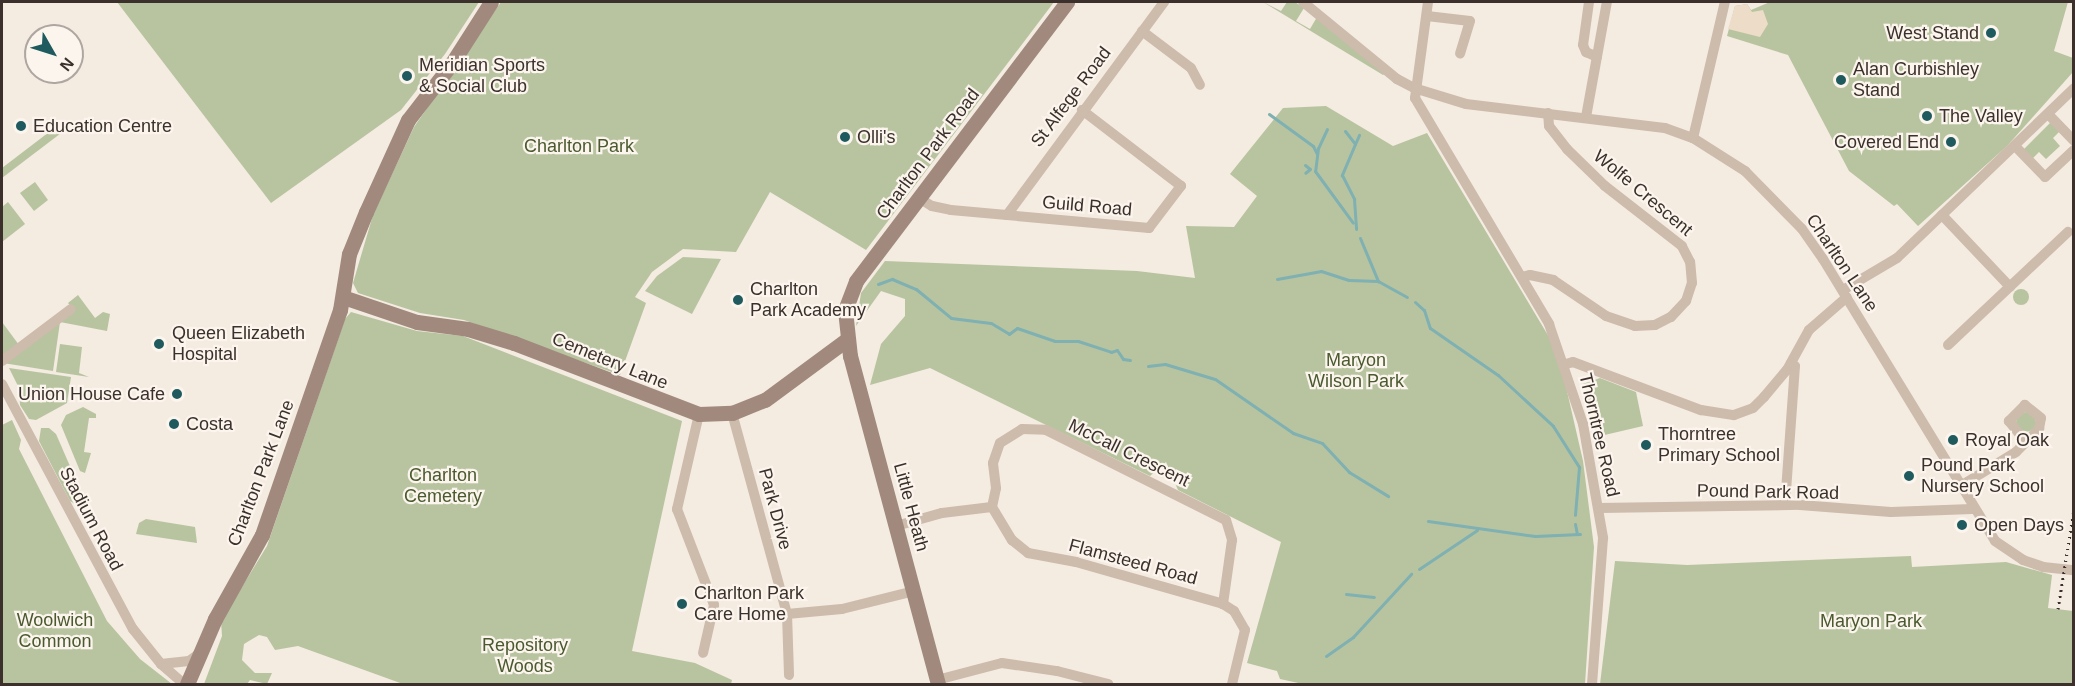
<!DOCTYPE html>
<html>
<head>
<meta charset="utf-8">
<style>
  body { margin:0 }
  #map { position:relative; width:2075px; height:686px; overflow:hidden; background:#f4ebe1; font-family:Arial,sans-serif }
  div>[style] { position:absolute }
  [style*='--x'] { left:calc(var(--x)*1px); top:calc(var(--y)*1px); width:calc(var(--w)*1px); rotate:calc(var(--a)*1deg) }
  .green>* { inset:0; background:#b8c4a0 }
  .round { border-radius:50% }
  .plaza>* { inset:0; background:#ecdcc8 }
  .stream>* { height:3px; margin:-1.5px; padding:0 1.5px; transform-origin:1.5px; border-radius:1.5px; background:#7fb0b2 }
  .street>* { height:10px; margin:-5px; padding:0 5px; transform-origin:5px; border-radius:5px; background:#cdbbac }
  .secondary>* { height:15px; margin:-7.5px; padding:0 7.5px; transform-origin:7.5px; border-radius:7.5px; background:#a18a7d }
  .rail>* { height:3px; margin-top:-1.5px; transform-origin:0; background:repeating-linear-gradient(90deg,#3b302b 0 1.5px,transparent 0 6px) }
  .dots>* { width:16px; height:16px; translate:-50% -50%; box-sizing:border-box; border:3px solid #fbf5ee; border-radius:50% }
  span { translate:-50% -50%; white-space:nowrap; text-align:center; line-height:1.15; -webkit-text-stroke:4.5px #fbf5ee; paint-order:stroke }
  .poi-label { font-size:18px; color:#3b302b }
  .right { translate:-100% -50%; text-align:right }
  .left { translate:0 -50%; text-align:left }
  .street-label { font-size:18px; color:#3b302b }
  .park-label { font-size:18px; color:#4a5a2e }
  .frame { position:absolute; inset:0; border:3px solid #3b302b; pointer-events:none }
  .north { position:absolute; left:24px; top:24px; width:60px; height:60px; box-sizing:border-box; background:#fbf5ee; border:2px solid #aea6a0; border-radius:50%; rotate:129deg; font-size:16px; font-weight:700; line-height:24px; text-align:center; color:#3b302b }
  .north::after { content:''; display:block; margin:auto; width:21px; height:27px; background:#1f5a5e; clip-path:polygon(50% 0,100% 100%,50% 72%,0 100%) }
</style>
</head>
<body>
<div id="map">
  <div class="green">
    <i style="clip-path:polygon(117px 2px,479px 2px,445px 54px,401px 110px,271px 203px)"></i>
    <i style="clip-path:polygon(501px 2px,1054px 2px,866px 250px,770px 192px,736px 252px,683px 249px,652px 272px,635px 297px,646px 303px,620px 375px,464px 320px,420px 313px,358px 293px,353px 283px,373px 215px,414px 127px)"></i>
    <i style="clip-path:polygon(1263px 2px,1281px 11px,1287px 2px,1295px 2px,1304px 8px,1296px 21px,1310px 29px,1317px 17px,1385px 73px,1383px 75px)"></i>
    <i style="clip-path:polygon(1770px 2px,2068px 2px,2054px 51px,2073px 58px,2073px 72px,2007px 146px,1918px 226px,1897px 204px,1894px 206px,1849px 171px,1788px 55px,1727px 36px,1735px 6px,1747px 4px,1751px 10px)"></i>
    <i style="clip-path:polygon(1326px 106px,1393px 146px,1427px 133px,1558px 352px,1583px 461px,1594px 547px,1585px 684px,1303px 684px,1280px 679px,1277px 671px,1247px 663px,1281px 542px,1178px 490px,1166px 462px,1150px 476px,930px 368px,870px 385px,881px 344px,905px 316px,905px 299px,881px 291px,856px 326px,861px 293px,885px 261px,1137px 271px,1195px 278px,1186px 226px,1234px 227px,1257px 196px,1230px 174px,1283px 108px)"></i>
    <i style="clip-path:polygon(2051px 122px,2060px 131px,2053px 138px,2060px 146px,2046px 159px,2039px 152px,2032px 159px,2023px 150px)"></i>
    <i style="clip-path:polygon(57px 126px,69px 127px,2px 178px,2px 168px)"></i>
    <i style="clip-path:polygon(35px 182px,48px 200px,34px 211px,20px 193px)"></i>
    <i style="clip-path:polygon(8px 202px,25px 224px,2px 242px,2px 207px)"></i>
    <i style="clip-path:polygon(683px 257px,721px 259px,692px 314px,645px 291px,657px 276px)"></i>
    <i class="round" style="left:2013px;top:289px;width:16px;height:16px"></i>
    <i style="clip-path:polygon(78px 295px,95px 318px,103px 312px,110px 314px,107px 331px,60px 322px,53px 371px,3px 363px,73px 309px,68px 303px)"></i>
    <i style="clip-path:polygon(351px 312px,417px 331px,463px 336px,682px 421px,632px 651px,695px 663px,732px 680px,731px 684px,403px 684px,298px 646px,275px 650px,267px 637px,259px 635px,244px 644px,242px 660px,255px 673px,272px 673px,267px 684px,250px 680px,247px 684px,204px 684px,222px 636px,221px 621px,267px 546px,345px 319px)"></i>
    <i style="clip-path:polygon(2px 322px,19px 345px,2px 358px)"></i>
    <i style="clip-path:polygon(60px 344px,82px 347px,79px 373px,89px 377px,56px 372px)"></i>
    <i style="clip-path:polygon(9px 368px,71px 377px,67px 403px,36px 420px,29px 419px,20px 405px,19px 388px)"></i>
    <i style="clip-path:polygon(1600px 378px,1636px 392px,1643px 426px,1596px 437px,1583px 384px)"></i>
    <i style="clip-path:polygon(83px 407px,96px 414px,96px 418px,89px 418px,84px 452px,91px 453px,85px 473px,80px 471px,61px 425px,66px 415px)"></i>
    <i class="round" style="left:2016px;top:412px;width:20px;height:20px"></i>
    <i style="clip-path:polygon(12px 420px,21px 440px,19px 449px,107px 621px,140px 659px,172px 684px,2px 684px,2px 425px)"></i>
    <i style="clip-path:polygon(41px 428px,49px 428px,56px 434px,83px 496px,80px 507px,70px 501px,39px 441px)"></i>
    <i style="clip-path:polygon(146px 519px,195px 527px,197px 543px,136px 534px,139px 523px)"></i>
    <i style="clip-path:polygon(1911px 556px,1912px 567px,2006px 562px,2052px 575px,2048px 608px,2073px 611px,2073px 684px,1600px 684px,1615px 561px,1687px 565px)"></i>
  </div>
  <div class="plaza">
    <i style="clip-path:polygon(1747px 4px,1752px 12px,1763px 10px,1768px 24px,1760px 37px,1728px 29px,1735px 6px)"></i>
  </div>
  <div class="stream">
    <i style="--x:1269;--y:114;--w:54;--a:36"></i>
    <i style="--x:1313;--y:146;--w:9;--a:63"></i>
    <i style="--x:1327;--y:129;--w:21;--a:115"></i>
    <i style="--x:1318;--y:148;--w:23;--a:97"></i>
    <i style="--x:1315;--y:171;--w:64;--a:53.8"></i>
    <i style="--x:1345;--y:131;--w:16;--a:52"></i>
    <i style="--x:1355;--y:144;--w:34;--a:113"></i>
    <i style="--x:1342;--y:175;--w:27;--a:63"></i>
    <i style="--x:1354;--y:199;--w:30;--a:86"></i>
    <i style="--x:1355;--y:144;--w:10;--a:-66"></i>
    <i style="--x:1305;--y:165;--w:6;--a:39"></i>
    <i style="--x:1310;--y:169;--w:6;--a:141"></i>
    <i style="--x:1360;--y:238;--w:47;--a:67.3"></i>
    <i style="--x:1378;--y:281;--w:33;--a:29"></i>
    <i style="--x:1277;--y:279;--w:45;--a:-10.3"></i>
    <i style="--x:1321;--y:271;--w:29;--a:18"></i>
    <i style="--x:1349;--y:280;--w:29;--a:2"></i>
    <i style="--x:878;--y:284;--w:15;--a:-20"></i>
    <i style="--x:892;--y:279;--w:26;--a:23"></i>
    <i style="--x:916;--y:289;--w:45;--a:39.6"></i>
    <i style="--x:951;--y:318;--w:40;--a:7.1"></i>
    <i style="--x:991;--y:323;--w:21;--a:31"></i>
    <i style="--x:1009;--y:334;--w:10;--a:-37"></i>
    <i style="--x:1017;--y:328;--w:40;--a:18.9"></i>
    <i style="--x:1055;--y:341;--w:23;--a:0"></i>
    <i style="--x:1078;--y:341;--w:35;--a:18"></i>
    <i style="--x:1111;--y:352;--w:6;--a:-18"></i>
    <i style="--x:1117;--y:350;--w:11;--a:56"></i>
    <i style="--x:1123;--y:359;--w:7;--a:8"></i>
    <i style="--x:1415;--y:302;--w:12;--a:42"></i>
    <i style="--x:1424;--y:310;--w:19;--a:72"></i>
    <i style="--x:1430;--y:328;--w:83;--a:34.7"></i>
    <i style="--x:1498;--y:375;--w:75;--a:42.8"></i>
    <i style="--x:1553;--y:426;--w:49;--a:57.6"></i>
    <i style="--x:1579;--y:467;--w:48;--a:94.8"></i>
    <i style="--x:1148;--y:366;--w:17;--a:-7"></i>
    <i style="--x:1165;--y:364;--w:52;--a:16.7"></i>
    <i style="--x:1215;--y:379;--w:95;--a:34.7"></i>
    <i style="--x:1293;--y:433;--w:31;--a:19"></i>
    <i style="--x:1322;--y:443;--w:40;--a:47"></i>
    <i style="--x:1349;--y:472;--w:46;--a:31.6"></i>
    <i style="--x:1428;--y:521;--w:108;--a:8"></i>
    <i style="--x:1535;--y:536;--w:45;--a:-2.5"></i>
    <i style="--x:1575;--y:524;--w:10;--a:79"></i>
    <i style="--x:1419;--y:569;--w:70;--a:-33.9"></i>
    <i style="--x:1346;--y:594;--w:28;--a:6"></i>
    <i style="--x:1326;--y:656;--w:33;--a:-35"></i>
    <i style="--x:1353;--y:637;--w:86;--a:-47.4"></i>
  </div>
  <div class="street">
    <i style="--x:1303;--y:2;--w:122;--a:39.3"></i>
    <i style="--x:1397;--y:79;--w:19;--a:28"></i>
    <i style="--x:1414;--y:88;--w:54;--a:17.1"></i>
    <i style="--x:1466;--y:104;--w:200;--a:6.9"></i>
    <i style="--x:1665;--y:128;--w:30;--a:20"></i>
    <i style="--x:1693;--y:138;--w:62;--a:32.4"></i>
    <i style="--x:1745;--y:171;--w:81;--a:45.5"></i>
    <i style="--x:1802;--y:229;--w:37;--a:55"></i>
    <i style="--x:1823;--y:259;--w:330;--a:58.6"></i>
    <i style="--x:1995;--y:541;--w:34;--a:34"></i>
    <i style="--x:2023;--y:560;--w:21;--a:19"></i>
    <i style="--x:2043;--y:567;--w:31;--a:6"></i>
    <i style="--x:1428;--y:2;--w:97;--a:97.7"></i>
    <i style="--x:1415;--y:98;--w:263;--a:59.3"></i>
    <i style="--x:1549;--y:324;--w:106;--a:71.2"></i>
    <i style="--x:1583;--y:424;--w:116;--a:80"></i>
    <i style="--x:1603;--y:538;--w:146;--a:94.3"></i>
    <i style="--x:1589;--y:2;--w:43;--a:97.9"></i>
    <i style="--x:1583;--y:45;--w:8;--a:67"></i>
    <i style="--x:1586;--y:52;--w:12;--a:24"></i>
    <i style="--x:1427;--y:16;--w:43;--a:6.6"></i>
    <i style="--x:1470;--y:21;--w:34;--a:107"></i>
    <i style="--x:1142;--y:31;--w:61;--a:37.1"></i>
    <i style="--x:1191;--y:68;--w:19;--a:62"></i>
    <i style="--x:2048;--y:114;--w:37;--a:46"></i>
    <i style="--x:1586;--y:117;--w:117;--a:-79.7"></i>
    <i style="--x:1693;--y:138;--w:140;--a:-76.8"></i>
    <i style="--x:2015;--y:146;--w:43;--a:45.9"></i>
    <i style="--x:2045;--y:177;--w:40;--a:-43"></i>
    <i style="--x:919;--y:198;--w:15;--a:32"></i>
    <i style="--x:932;--y:206;--w:19;--a:12"></i>
    <i style="--x:951;--y:210;--w:199;--a:5.2"></i>
    <i style="--x:1149;--y:228;--w:53;--a:-52.7"></i>
    <i style="--x:1181;--y:186;--w:125;--a:-142.5"></i>
    <i style="--x:1007;--y:215;--w:265;--a:-53.6"></i>
    <i style="--x:1942;--y:215;--w:99;--a:46.6"></i>
    <i style="--x:1522;--y:277;--w:8;--a:-14"></i>
    <i style="--x:1530;--y:275;--w:24;--a:12"></i>
    <i style="--x:1553;--y:280;--w:64;--a:34.2"></i>
    <i style="--x:1606;--y:316;--w:31;--a:19"></i>
    <i style="--x:1635;--y:326;--w:20;--a:-3"></i>
    <i style="--x:1655;--y:325;--w:18;--a:-27"></i>
    <i style="--x:1671;--y:317;--w:22;--a:-47"></i>
    <i style="--x:1686;--y:301;--w:19;--a:-72"></i>
    <i style="--x:1692;--y:283;--w:21;--a:-95"></i>
    <i style="--x:1690;--y:262;--w:18;--a:-117"></i>
    <i style="--x:1682;--y:246;--w:98;--a:-142.1"></i>
    <i style="--x:1605;--y:186;--w:53;--a:-135.8"></i>
    <i style="--x:1567;--y:149;--w:29;--a:-128"></i>
    <i style="--x:1549;--y:126;--w:13;--a:-94"></i>
    <i style="--x:1843;--y:290;--w:63;--a:-30.7"></i>
    <i style="--x:1897;--y:258;--w:245;--a:-43.8"></i>
    <i style="--x:1948;--y:345;--w:165;--a:-43.3"></i>
    <i style="--x:2;--y:361;--w:86;--a:-37"></i>
    <i style="--x:1566;--y:364;--w:7;--a:-16"></i>
    <i style="--x:1573;--y:362;--w:137;--a:20.6"></i>
    <i style="--x:1701;--y:410;--w:33;--a:9"></i>
    <i style="--x:1734;--y:415;--w:20;--a:-20"></i>
    <i style="--x:1753;--y:408;--w:16;--a:-45"></i>
    <i style="--x:1764;--y:397;--w:35;--a:-50"></i>
    <i style="--x:1787;--y:370;--w:46;--a:-61.2"></i>
    <i style="--x:1809;--y:330;--w:50;--a:-41"></i>
    <i style="--x:2;--y:384;--w:278;--a:61.9"></i>
    <i style="--x:133;--y:629;--w:45;--a:51.3"></i>
    <i style="--x:161;--y:664;--w:30;--a:41"></i>
    <i style="--x:732;--y:413;--w:208;--a:74.7"></i>
    <i style="--x:787;--y:614;--w:61;--a:88.1"></i>
    <i style="--x:699;--y:414;--w:98;--a:103"></i>
    <i style="--x:677;--y:509;--w:103;--a:68.9"></i>
    <i style="--x:714;--y:605;--w:49;--a:102.9"></i>
    <i style="--x:1959;--y:487;--w:67;--a:-31.6"></i>
    <i style="--x:2016;--y:452;--w:33;--a:-45"></i>
    <i style="--x:2039;--y:429;--w:11;--a:-80"></i>
    <i style="--x:2041;--y:418;--w:21;--a:-141"></i>
    <i style="--x:2025;--y:405;--w:23;--a:135"></i>
    <i style="--x:2009;--y:421;--w:27;--a:51"></i>
    <i style="--x:1785;--y:505;--w:139;--a:-85.9"></i>
    <i style="--x:1795;--y:366;--w:5;--a:-143"></i>
    <i style="--x:992;--y:507;--w:19;--a:-78"></i>
    <i style="--x:996;--y:488;--w:25;--a:-97"></i>
    <i style="--x:993;--y:463;--w:21;--a:-71"></i>
    <i style="--x:1000;--y:443;--w:26;--a:-32"></i>
    <i style="--x:1022;--y:429;--w:24;--a:2"></i>
    <i style="--x:1046;--y:430;--w:201;--a:26.6"></i>
    <i style="--x:1226;--y:520;--w:21;--a:73"></i>
    <i style="--x:1232;--y:540;--w:65;--a:98"></i>
    <i style="--x:1599;--y:508;--w:201;--a:-0.9"></i>
    <i style="--x:1800;--y:505;--w:91;--a:4.4"></i>
    <i style="--x:1891;--y:512;--w:81;--a:-2.1"></i>
    <i style="--x:896;--y:526;--w:48;--a:-15.8"></i>
    <i style="--x:942;--y:513;--w:50;--a:-6.8"></i>
    <i style="--x:992;--y:507;--w:39;--a:59"></i>
    <i style="--x:1012;--y:540;--w:21;--a:39"></i>
    <i style="--x:1028;--y:553;--w:49;--a:10.6"></i>
    <i style="--x:1076;--y:562;--w:153;--a:15.9"></i>
    <i style="--x:1223;--y:604;--w:13;--a:32"></i>
    <i style="--x:1234;--y:611;--w:22;--a:60"></i>
    <i style="--x:1245;--y:630;--w:56;--a:103.5"></i>
    <i style="--x:787;--y:614;--w:55;--a:-5.2"></i>
    <i style="--x:842;--y:609;--w:74;--a:-14"></i>
    <i style="--x:161;--y:664;--w:28;--a:-6"></i>
    <i style="--x:189;--y:661;--w:14;--a:-36"></i>
    <i style="--x:937;--y:680;--w:67;--a:-14.7"></i>
    <i style="--x:1002;--y:663;--w:56;--a:8.3"></i>
    <i style="--x:1057;--y:671;--w:53;--a:14.3"></i>
  </div>
  <div class="secondary">
    <i style="--x:343;--y:297;--w:78;--a:18.7"></i>
    <i style="--x:417;--y:322;--w:51;--a:7.8"></i>
    <i style="--x:468;--y:329;--w:48;--a:16.9"></i>
    <i style="--x:514;--y:343;--w:198;--a:21"></i>
    <i style="--x:699;--y:414;--w:33;--a:-2"></i>
    <i style="--x:732;--y:413;--w:35;--a:-22"></i>
    <i style="--x:765;--y:400;--w:101;--a:-36.5"></i>
    <i style="--x:187;--y:684;--w:71;--a:-66.7"></i>
    <i style="--x:215;--y:619;--w:96;--a:-60.8"></i>
    <i style="--x:262;--y:535;--w:238;--a:-70.9"></i>
    <i style="--x:340;--y:310;--w:57;--a:-80.9"></i>
    <i style="--x:349;--y:254;--w:45;--a:-68"></i>
    <i style="--x:366;--y:212;--w:101;--a:-65.5"></i>
    <i style="--x:408;--y:120;--w:72;--a:-52.3"></i>
    <i style="--x:452;--y:63;--w:72;--a:-57.4"></i>
    <i style="--x:938;--y:684;--w:340;--a:-105"></i>
    <i style="--x:850;--y:356;--w:46;--a:-96.2"></i>
    <i style="--x:845;--y:310;--w:31;--a:-69"></i>
    <i style="--x:856;--y:281;--w:350;--a:-52.9"></i>
  </div>
  <div class="rail">
    <i style="--x:2058;--y:609;--w:101;--a:-80.9"></i>
  </div>
  <div class="dots">
    <i style="left:1991px;top:33px;background:#1f5a5e"></i>
    <i style="left:407px;top:76px;background:#1f5a5e"></i>
    <i style="left:1841px;top:80px;background:#1f5a5e"></i>
    <i style="left:1927px;top:116px;background:#1f5a5e"></i>
    <i style="left:21px;top:126px;background:#1f5a5e"></i>
    <i style="left:845px;top:137px;background:#1f5a5e"></i>
    <i style="left:1951px;top:142px;background:#1f5a5e"></i>
    <i style="left:738px;top:300px;background:#1f5a5e"></i>
    <i style="left:159px;top:344px;background:#1f5a5e"></i>
    <i style="left:177px;top:394px;background:#1f5a5e"></i>
    <i style="left:174px;top:424px;background:#1f5a5e"></i>
    <i style="left:1953px;top:440px;background:#1f5a5e"></i>
    <i style="left:1646px;top:445px;background:#1f5a5e"></i>
    <i style="left:1909px;top:476px;background:#1f5a5e"></i>
    <i style="left:1962px;top:525px;background:#1f5a5e"></i>
    <i style="left:682px;top:604px;background:#1f5a5e"></i>
  </div>
  <div class="poi-label">
    <span class="right" style="left:1979px;top:33px">West Stand</span>
    <span class="left" style="left:419px;top:76px">Meridian Sports<br>&amp; Social Club</span>
    <span class="left" style="left:1853px;top:80px">Alan Curbishley<br>Stand</span>
    <span class="left" style="left:1939px;top:116px">The Valley</span>
    <span class="left" style="left:33px;top:126px">Education Centre</span>
    <span class="left" style="left:857px;top:137px">Olli's</span>
    <span class="right" style="left:1939px;top:142px">Covered End</span>
    <span class="left" style="left:750px;top:300px">Charlton<br>Park Academy</span>
    <span class="left" style="left:172px;top:344px">Queen Elizabeth<br>Hospital</span>
    <span class="right" style="left:165px;top:394px">Union House Cafe</span>
    <span class="left" style="left:186px;top:424px">Costa</span>
    <span class="left" style="left:1658px;top:445px">Thorntree<br>Primary School</span>
    <span class="left" style="left:1965px;top:440px">Royal Oak</span>
    <span class="left" style="left:1921px;top:476px">Pound Park<br>Nursery School</span>
    <span class="left" style="left:1974px;top:525px">Open Days</span>
    <span class="left" style="left:694px;top:604px">Charlton Park<br>Care Home</span>
  </div>
  <div class="street-label">
    <span style="left:1071px;top:97px;rotate:-53deg">St Alfege Road</span>
    <span style="left:928px;top:154px;rotate:-53deg">Charlton Park Road</span>
    <span style="left:1643px;top:193px;rotate:40deg">Wolfe Crescent</span>
    <span style="left:1087px;top:206px;rotate:5deg">Guild Road</span>
    <span style="left:1842px;top:263px;rotate:56deg">Charlton Lane</span>
    <span style="left:610px;top:361px;rotate:22deg">Cemetery Lane</span>
    <span style="left:1599px;top:435px;rotate:77deg">Thorntree Road</span>
    <span style="left:1129px;top:453px;rotate:26deg">McCall Crescent</span>
    <span style="left:261px;top:473px;rotate:-69deg">Charlton Park Lane</span>
    <span style="left:1768px;top:492px;rotate:1deg">Pound Park Road</span>
    <span style="left:911px;top:507px;rotate:75deg">Little Heath</span>
    <span style="left:775px;top:509px;rotate:75deg">Park Drive</span>
    <span style="left:91px;top:519px;rotate:62deg">Stadium Road</span>
    <span style="left:1133px;top:562px;rotate:15deg">Flamsteed Road</span>
  </div>
  <div class="park-label">
    <span style="left:579px;top:146px">Charlton Park</span>
    <span style="left:1356px;top:371px">Maryon<br>Wilson Park</span>
    <span style="left:443px;top:486px">Charlton<br>Cemetery</span>
    <span style="left:55px;top:631px">Woolwich<br>Common</span>
    <span style="left:1871px;top:621px">Maryon Park</span>
    <span style="left:525px;top:656px">Repository<br>Woods</span>
  </div>
  <div class="frame"></div>
  <div class="north">N</div>
</div>
</body>
</html>
